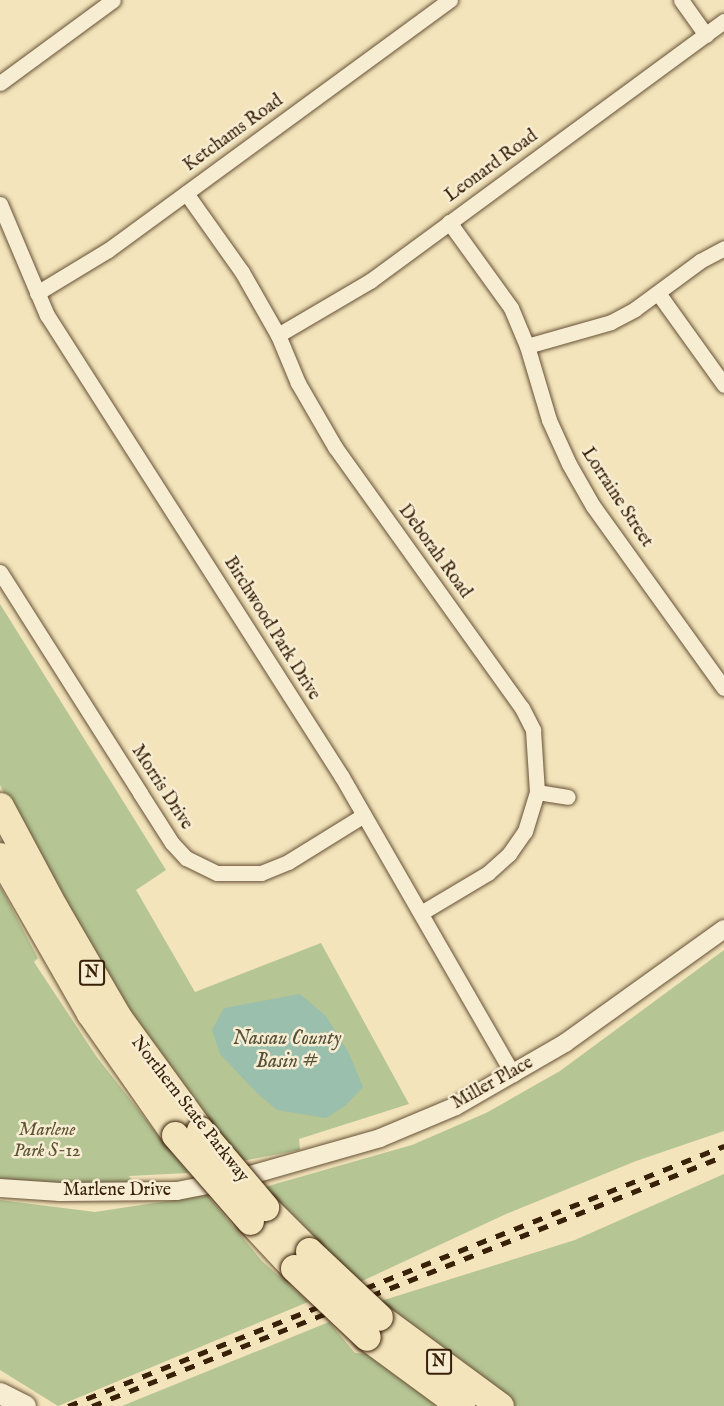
<!DOCTYPE html>
<html>
<head>
<meta charset="utf-8">
<style>
  body { margin:0 }
  #map { position:relative; width:724px; height:1406px; overflow:hidden; background:#f3e4bb; font-family:"IM FELL English",serif }
  div>[style] { position:absolute }
  [style*='--x'] { left:calc(var(--x)*1px); top:calc(var(--y)*1px); width:calc(var(--w)*1px); rotate:calc(var(--a)*1deg) }
  .green>* { inset:0; background:#b5c594 }
  .water>* { inset:0; background:#9bbfad }
  .roads { filter:drop-shadow(0 0 2px #675136) drop-shadow(0 0 2px #675136) }
  .minor>* { height:15px; margin:-7.5px; padding:0 7.5px; transform-origin:7.5px; border-radius:7.5px; background:#f7edd3 }
  .tertiary>* { height:18px; margin:-9px; padding:0 9px; transform-origin:9px; border-radius:9px; background:#f7edd3 }
  .secondary>* { height:21px; margin:-10.5px; padding:0 10.5px; transform-origin:10.5px; border-radius:10.5px; background:#f7edd3 }
  .motorway>* { height:27px; margin:-13.5px; padding:0 13.5px; transform-origin:13.5px; border-radius:13.5px; background:#f3e4bb }
  .rail>* { height:4.5px; margin-top:-2.25px; transform-origin:0; background:repeating-linear-gradient(90deg,#382009 0 10px,transparent 0 20px) }
  .bridges { filter:drop-shadow(0 0 2px #382009) drop-shadow(0 0 2px #382009) }
  .motorway-bridge>* { height:27px; margin:-13.5px; padding:0 13.5px; transform-origin:13.5px; border-radius:13.5px; background:#f3e4bb }
  span { translate:-50% -50%; white-space:nowrap; text-align:center; line-height:1.15; -webkit-text-stroke:5px #f7edd3; paint-order:stroke }
  .shield-label span { padding:2px 4px; background:#f7edd3; border:2px solid; border-radius:4px; -webkit-text-stroke-width:0 }
  .shield-label { font-size:16px; color:#382009; font-weight:700 }
  .street-label { font-size:18px; color:#382009 }
  .park-label { font-size:18px; color:#5e5233; font-style:italic }
  .water-label { font-size:20px; color:#56503a; font-style:italic }
</style>
</head>
<body>
<div id="map">
  <div class="green">
    <i style="clip-path:polygon(0 604px,166px 870px,136px 890px,195px 992px,321px 943px,409px 1104px,299px 1139px,300px 1150px,242px 1161px,189px 1099px,115px 1000px,36px 858px,0 785px)"></i>
    <i style="clip-path:polygon(0 886px,38px 958px,34px 962px,96px 1056px,188px 1173px,129px 1176px,139px 1191px,0 1188px)"></i>
    <i style="clip-path:polygon(724px 950px,724px 1131px,636px 1161px,506px 1214px,360px 1282px,310px 1236px,265px 1187px,412px 1145px,486px 1113px,560px 1071px)"></i>
    <i style="clip-path:polygon(724px 1174px,724px 1406px,512px 1406px,462px 1373px,381px 1301px,575px 1240px)"></i>
    <i style="clip-path:polygon(207px 1195px,262px 1261px,308px 1302px,58px 1406px,0 1370px,0 1200px,95px 1212px)"></i>
    <i style="clip-path:polygon(329px 1322px,355px 1353px,371px 1354px,437px 1406px,122px 1406px)"></i>
  </div>
  <div class="water">
    <i style="clip-path:polygon(300px 994px,326px 1016px,349px 1053px,363px 1087px,345px 1106px,326px 1118px,277px 1110px,257px 1093px,220px 1054px,212px 1030px,224px 1008px)"></i>
  </div>
  <div class="roads">
    <div class="minor">
      <i style="--x:681;--y:0;--w:43;--a:54.5"></i>
      <i style="--x:0;--y:83;--w:140;--a:-36.3"></i>
      <i style="--x:186;--y:193;--w:97;--a:54.7"></i>
      <i style="--x:242;--y:272;--w:73;--a:60.3"></i>
      <i style="--x:278;--y:335;--w:52;--a:67.4"></i>
      <i style="--x:298;--y:383;--w:74;--a:60"></i>
      <i style="--x:335;--y:447;--w:321;--a:54.4"></i>
      <i style="--x:522;--y:708;--w:25;--a:63"></i>
      <i style="--x:533;--y:730;--w:62;--a:86.3"></i>
      <i style="--x:537;--y:792;--w:41;--a:107.1"></i>
      <i style="--x:525;--y:831;--w:28;--a:125"></i>
      <i style="--x:509;--y:854;--w:28;--a:138"></i>
      <i style="--x:488;--y:873;--w:78;--a:149.2"></i>
      <i style="--x:0;--y:204;--w:121;--a:67.1"></i>
      <i style="--x:47;--y:315;--w:548;--a:57.44"></i>
      <i style="--x:342;--y:777;--w:343;--a:60.1"></i>
      <i style="--x:449;--y:222;--w:106;--a:54.2"></i>
      <i style="--x:511;--y:308;--w:41;--a:67.2"></i>
      <i style="--x:527;--y:346;--w:77;--a:73.4"></i>
      <i style="--x:549;--y:420;--w:48;--a:65.6"></i>
      <i style="--x:569;--y:464;--w:48;--a:60.3"></i>
      <i style="--x:593;--y:506;--w:224;--a:54.3"></i>
      <i style="--x:37;--y:293;--w:83;--a:-31.2"></i>
      <i style="--x:108;--y:250;--w:424;--a:-36.2"></i>
      <i style="--x:658;--y:293;--w:113;--a:54.3"></i>
      <i style="--x:278;--y:335;--w:107;--a:-30.4"></i>
      <i style="--x:370;--y:281;--w:439;--a:-36.3"></i>
      <i style="--x:527;--y:346;--w:87;--a:-15.9"></i>
      <i style="--x:611;--y:322;--w:27;--a:-28"></i>
      <i style="--x:635;--y:309;--w:81;--a:-36.4"></i>
      <i style="--x:700;--y:261;--w:27;--a:-28"></i>
      <i style="--x:0;--y:572;--w:262;--a:57.6"></i>
      <i style="--x:140;--y:793;--w:59;--a:57.4"></i>
      <i style="--x:172;--y:843;--w:21;--a:47"></i>
      <i style="--x:186;--y:858;--w:34;--a:26"></i>
      <i style="--x:217;--y:873;--w:44;--a:0"></i>
      <i style="--x:261;--y:873;--w:29;--a:-22"></i>
      <i style="--x:288;--y:862;--w:89;--a:-31.7"></i>
      <i style="--x:537;--y:792;--w:31;--a:9"></i>
    </div>
    <div class="tertiary">
      <i style="--x:0;--y:1188;--w:60;--a:3.8"></i>
      <i style="--x:60;--y:1192;--w:117;--a:-0.5"></i>
      <i style="--x:177;--y:1191;--w:57;--a:-11.1"></i>
      <i style="--x:233;--y:1180;--w:153;--a:-15.9"></i>
      <i style="--x:380;--y:1138;--w:82;--a:-22.8"></i>
      <i style="--x:456;--y:1106;--w:126;--a:-30"></i>
      <i style="--x:565;--y:1043;--w:196;--a:-35.6"></i>
    </div>
    <div class="secondary">
      <i style="--x:0;--y:1393;--w:28;--a:27"></i>
    </div>
    <div class="motorway">
      <i style="--x:0;--y:806;--w:115;--a:61.9"></i>
      <i style="--x:54;--y:907;--w:127;--a:59.8"></i>
      <i style="--x:118;--y:1017;--w:140;--a:54"></i>
      <i style="--x:0;--y:856;--w:181;--a:60.2"></i>
      <i style="--x:90;--y:1013;--w:149;--a:55.1"></i>
      <i style="--x:265;--y:1207;--w:62;--a:45"></i>
      <i style="--x:250;--y:1221;--w:64;--a:46.9"></i>
      <i style="--x:379;--y:1317;--w:150;--a:36.3"></i>
      <i style="--x:367;--y:1337;--w:117;--a:36.3"></i>
    </div>
  </div>
  <div class="rail">
    <i style="--x:68;--y:1406;--w:706;--a:-21.62"></i>
    <i style="--x:92;--y:1406;--w:680;--a:-21.58"></i>
  </div>
  <div class="bridges">
    <div class="motorway-bridge">
      <i style="--x:200;--y:1130;--w:101;--a:49.8"></i>
      <i style="--x:175;--y:1135;--w:114;--a:48.9"></i>
      <i style="--x:309;--y:1251;--w:96;--a:43.3"></i>
      <i style="--x:294;--y:1268;--w:100;--a:43.4"></i>
    </div>
  </div>
  <div class="shield-label">
    <span style="left:92px;top:973px">N</span>
    <span style="left:439px;top:1362px">N</span>
  </div>
  <div class="street-label">
    <span style="left:234px;top:134px;rotate:-36deg">Ketchams Road</span>
    <span style="left:492px;top:167px;rotate:-36deg">Leonard Road</span>
    <span style="left:616px;top:498px;rotate:57deg">Lorraine Street</span>
    <span style="left:434px;top:552px;rotate:54deg">Deborah Road</span>
    <span style="left:271px;top:629px;rotate:58deg">Birchwood Park Drive</span>
    <span style="left:161px;top:788px;rotate:57deg">Morris Drive</span>
    <span style="left:493px;top:1084px;rotate:-29deg">Miller Place</span>
    <span style="left:189px;top:1110px;rotate:52deg">Northern State Parkway</span>
    <span style="left:117px;top:1191px">Marlene Drive</span>
  </div>
  <div class="park-label">
    <span style="left:47px;top:1142px">Marlene<br>Park S-12</span>
  </div>
  <div class="water-label">
    <span style="left:287px;top:1050px">Nassau County<br>Basin #</span>
  </div>
</div>
</body>
</html>
